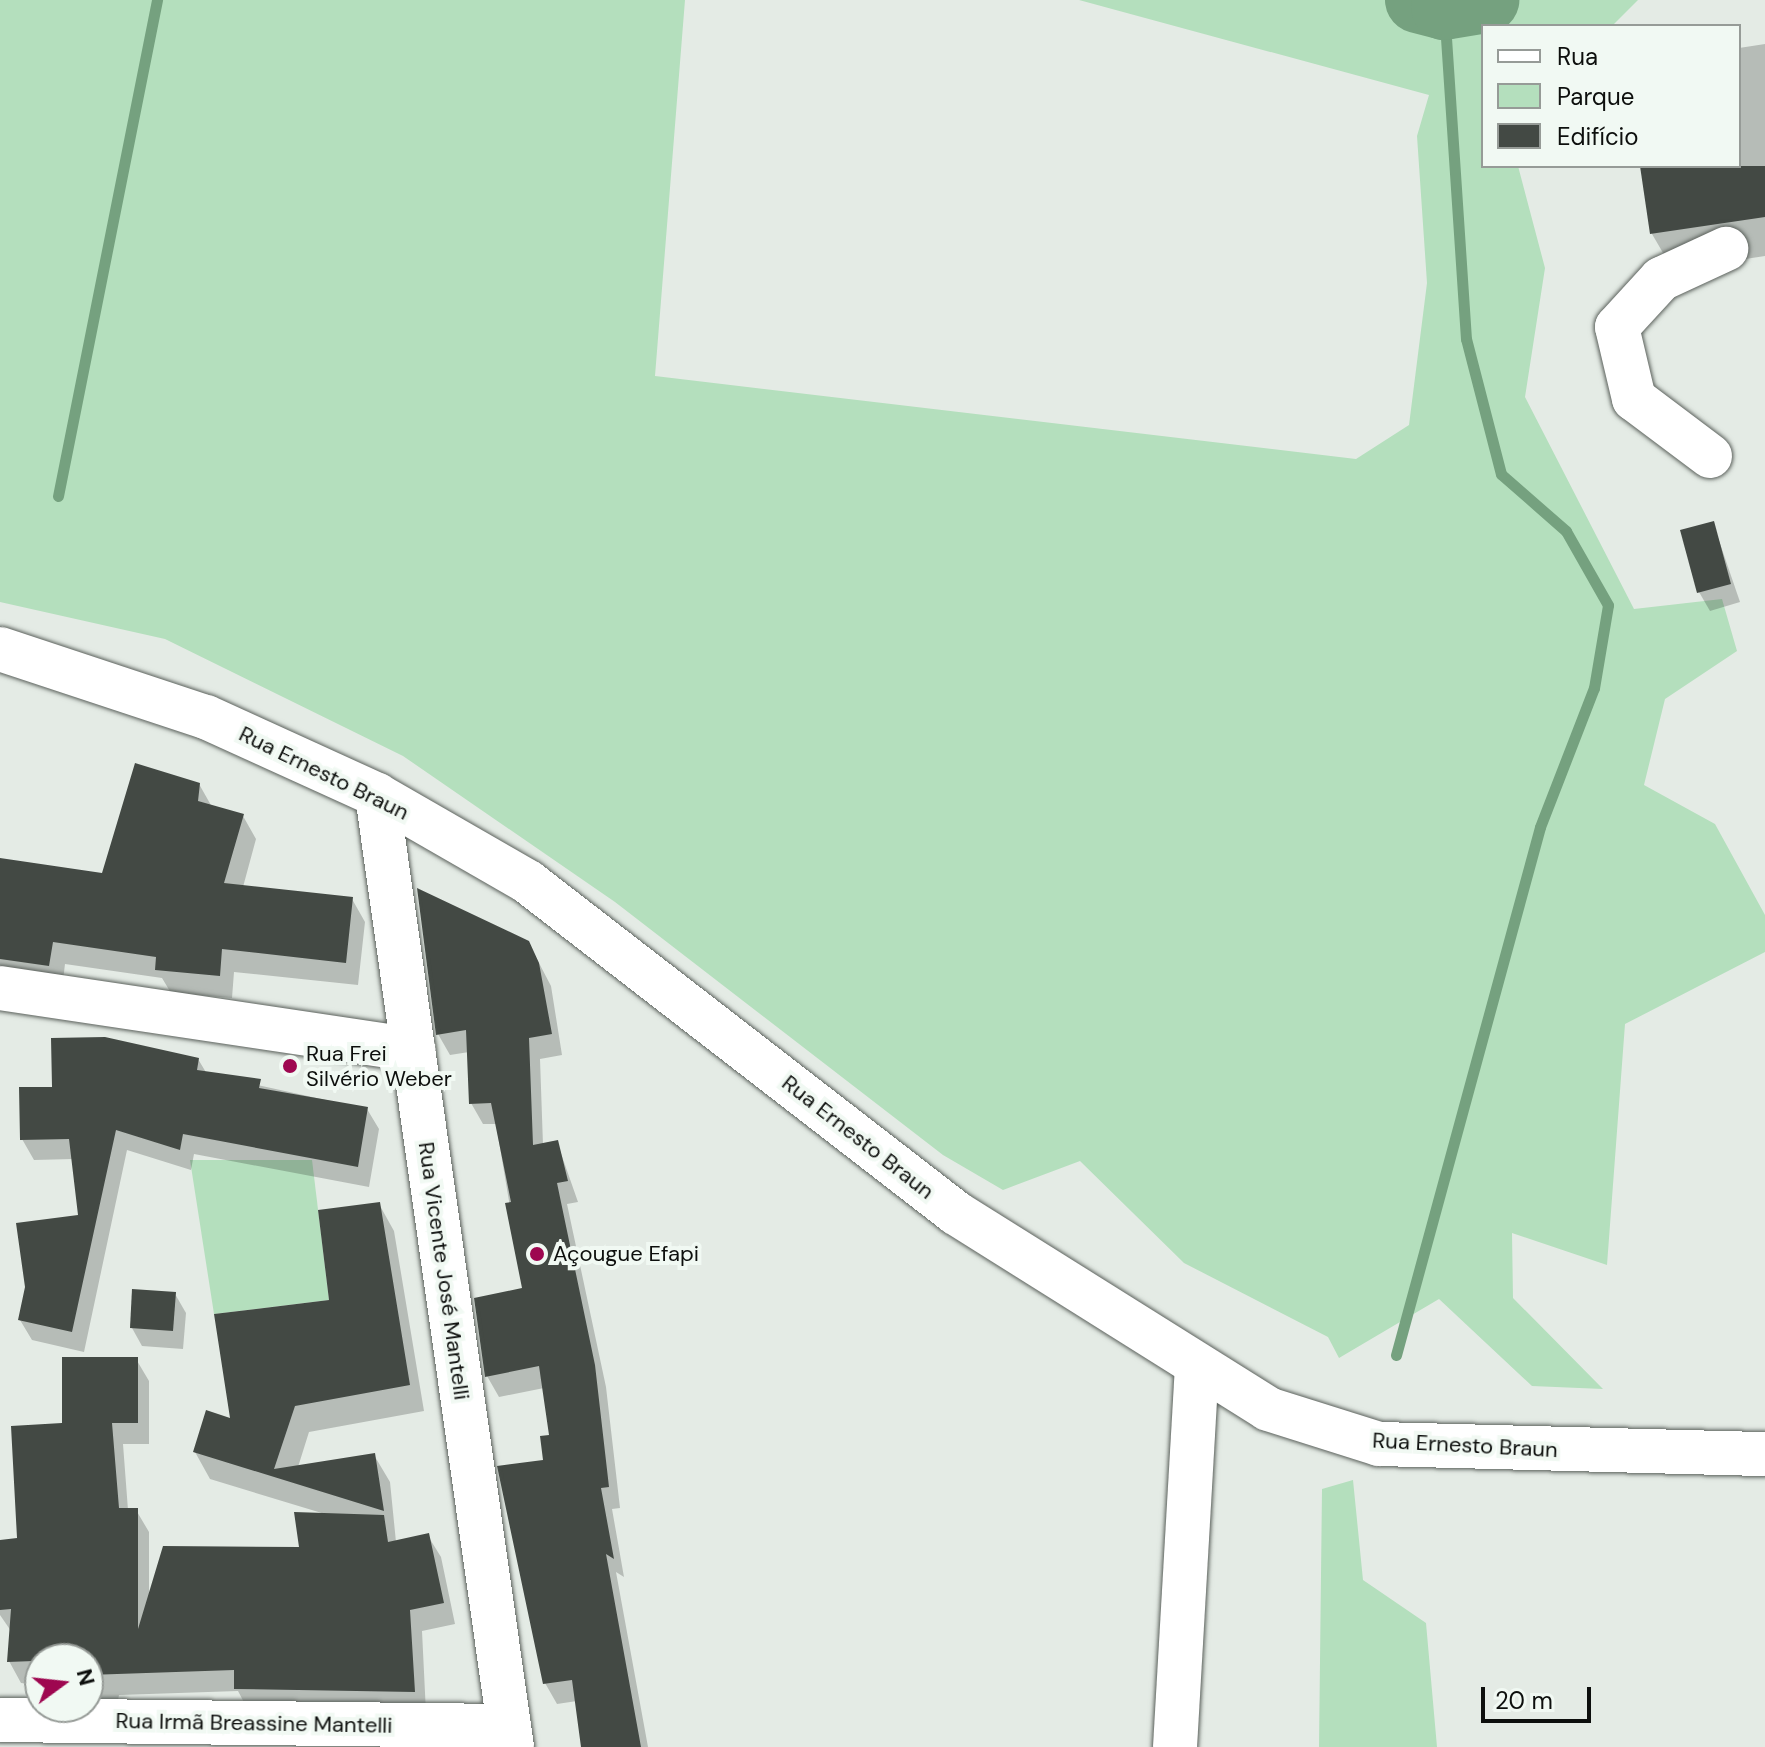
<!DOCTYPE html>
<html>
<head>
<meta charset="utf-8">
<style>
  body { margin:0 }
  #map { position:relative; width:1765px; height:1747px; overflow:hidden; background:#e4ebe5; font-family:"DM Sans",sans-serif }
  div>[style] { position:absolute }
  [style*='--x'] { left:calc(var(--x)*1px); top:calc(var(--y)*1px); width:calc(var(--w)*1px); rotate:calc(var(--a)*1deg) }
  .green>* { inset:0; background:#b4dfbd }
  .shadow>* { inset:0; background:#0003 }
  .stream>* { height:11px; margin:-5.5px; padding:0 5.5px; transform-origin:5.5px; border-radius:5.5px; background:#75a17f }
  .river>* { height:66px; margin:-33px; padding:0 33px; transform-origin:33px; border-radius:33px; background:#75a17f }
  .building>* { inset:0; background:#434944 }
  .roads { filter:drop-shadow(0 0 2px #5b615c) drop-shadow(0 0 2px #5b615c) }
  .minor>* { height:44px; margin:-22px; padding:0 22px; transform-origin:22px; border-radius:22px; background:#fff }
  .dots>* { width:22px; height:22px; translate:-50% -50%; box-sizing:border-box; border:4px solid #f1f9f3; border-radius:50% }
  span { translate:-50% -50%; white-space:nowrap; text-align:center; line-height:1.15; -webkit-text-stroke:8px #f1f9f3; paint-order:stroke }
  .street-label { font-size:22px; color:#0d0f0d }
  .poi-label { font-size:22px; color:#0d0f0d }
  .left { translate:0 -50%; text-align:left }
  .legend { position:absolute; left:1481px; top:24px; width:260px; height:144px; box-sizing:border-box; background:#f1f9f3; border:2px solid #969b97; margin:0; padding:10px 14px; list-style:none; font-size:24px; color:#0d0f0d }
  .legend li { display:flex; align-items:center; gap:16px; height:40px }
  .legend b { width:40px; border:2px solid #969b97 }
  .north { position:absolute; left:24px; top:1643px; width:80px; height:80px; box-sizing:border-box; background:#f1f9f3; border:2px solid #969b97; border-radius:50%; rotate:75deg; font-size:22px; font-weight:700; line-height:32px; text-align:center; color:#0d0f0d }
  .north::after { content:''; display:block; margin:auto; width:28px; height:36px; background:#9e0750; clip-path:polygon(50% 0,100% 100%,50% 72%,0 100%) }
  .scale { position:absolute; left:1481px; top:1687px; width:110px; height:36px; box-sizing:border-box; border:4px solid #0d0f0d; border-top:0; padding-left:10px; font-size:24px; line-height:28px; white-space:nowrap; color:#0d0f0d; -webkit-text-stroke:6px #f1f9f3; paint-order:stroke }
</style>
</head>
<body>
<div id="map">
  <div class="green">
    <i style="clip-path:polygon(0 0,685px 0,655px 376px,1356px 459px,1409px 425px,1427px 283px,1417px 136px,1429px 95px,1079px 0,1638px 0,1612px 26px,1483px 26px,1483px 166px,1518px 166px,1545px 268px,1525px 397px,1634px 609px,1722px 599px,1737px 651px,1665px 699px,1644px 785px,1715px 824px,1765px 915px,1765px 952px,1625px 1024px,1607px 1265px,1512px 1233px,1513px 1298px,1603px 1389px,1532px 1386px,1439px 1299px,1339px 1358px,1328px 1337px,1184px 1263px,1080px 1161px,1003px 1190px,943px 1155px,615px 902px,403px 756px,165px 639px,0 602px)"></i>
    <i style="clip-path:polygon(190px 1160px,312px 1160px,329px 1300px,214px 1314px)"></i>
    <i style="clip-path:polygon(1353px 1480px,1363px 1580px,1426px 1623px,1437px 1747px,1319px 1747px,1322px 1489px)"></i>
  </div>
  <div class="shadow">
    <i style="clip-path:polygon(1765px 44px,1765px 256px,1673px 270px,1652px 234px,1642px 166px,1739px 166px,1739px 48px)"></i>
    <i style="clip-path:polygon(1713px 523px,1740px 602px,1710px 611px,1699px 592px)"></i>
    <i style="clip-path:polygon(199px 784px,212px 807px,243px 816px,256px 839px,243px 887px,352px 899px,365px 922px,358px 985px,234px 972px,232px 998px,171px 993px,162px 978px,65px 964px,62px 989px,0 980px,0 860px,103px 875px)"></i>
    <i style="clip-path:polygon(528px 942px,551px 986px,562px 1055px,540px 1059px,543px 1145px,557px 1142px,578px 1202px,567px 1204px,606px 1387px,620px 1508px,612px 1509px,624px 1577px,616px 1572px,648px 1747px,583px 1747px,577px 1701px,557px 1704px,545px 1683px,551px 1437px,544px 1388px,499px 1397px,487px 1376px,524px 1290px,496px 1124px,483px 1124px,471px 1103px,469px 1052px,450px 1055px,438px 1034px)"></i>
    <i style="clip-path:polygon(198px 1059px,207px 1074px,367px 1109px,379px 1129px,369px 1187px,194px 1154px,191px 1170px,127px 1150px,84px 1352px,32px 1340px,20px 1320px,80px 1216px,73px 1159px,34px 1160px,22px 1139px,54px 1088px)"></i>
    <i style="clip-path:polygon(379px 1204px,394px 1231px,424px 1411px,309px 1432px,298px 1467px,374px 1455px,390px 1482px,396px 1542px,428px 1536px,441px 1557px,455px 1624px,422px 1631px,426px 1713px,248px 1710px,238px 1691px,119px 1695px,115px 1716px,88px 1707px,88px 1659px,40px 1659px,40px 1685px,21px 1683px,9px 1661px,11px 1631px,0 1615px,0 1542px,19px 1540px,64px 1425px,136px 1359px,149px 1381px,149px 1444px,123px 1444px,128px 1510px,136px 1510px,149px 1532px,149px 1595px,301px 1549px,325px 1514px,210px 1479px,195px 1452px,233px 1420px,331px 1302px)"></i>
    <i style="clip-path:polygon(175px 1294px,186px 1313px,183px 1349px,142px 1346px,132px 1328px)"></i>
  </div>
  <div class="stream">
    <i style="--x:58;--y:496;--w:506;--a:-78.71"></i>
    <i style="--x:1396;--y:1355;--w:547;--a:-74.74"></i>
    <i style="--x:1540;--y:827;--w:149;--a:-68.8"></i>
    <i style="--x:1594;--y:688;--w:84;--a:-80.4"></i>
    <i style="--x:1608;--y:605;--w:85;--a:-119.6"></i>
    <i style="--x:1566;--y:531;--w:86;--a:-138.8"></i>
    <i style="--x:1501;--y:474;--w:139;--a:-104.5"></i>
    <i style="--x:1466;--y:339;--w:333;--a:-93.8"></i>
  </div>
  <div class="river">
    <i style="--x:1418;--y:0;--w:27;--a:15"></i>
    <i style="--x:1444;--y:7;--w:43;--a:-9.5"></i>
  </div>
  <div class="building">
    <i style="clip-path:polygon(1640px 166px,1765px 166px,1765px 217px,1650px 234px)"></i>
    <i style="clip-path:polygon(1714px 521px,1731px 584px,1697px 593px,1680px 530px)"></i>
    <i style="clip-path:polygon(135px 763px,200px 783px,198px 801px,244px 814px,224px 883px,353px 897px,346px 963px,222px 949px,220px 976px,155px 970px,156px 957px,53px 942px,49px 966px,0 959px,0 858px,102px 873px)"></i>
    <i style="clip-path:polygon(417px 888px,529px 941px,539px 963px,552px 1034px,529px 1038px,533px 1145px,558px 1140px,568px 1181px,557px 1183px,595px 1365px,609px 1487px,601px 1488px,614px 1559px,606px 1554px,641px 1747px,581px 1747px,572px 1680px,543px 1684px,497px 1466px,543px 1460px,540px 1436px,549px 1435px,539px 1366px,485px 1377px,474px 1298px,522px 1288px,505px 1203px,511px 1202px,491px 1103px,469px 1104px,466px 1030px,436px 1035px)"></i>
    <i style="clip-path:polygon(105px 1037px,199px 1058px,197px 1070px,261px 1079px,259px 1088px,368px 1107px,358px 1167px,183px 1134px,180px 1150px,116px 1130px,72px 1332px,18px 1320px,25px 1287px,16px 1223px,78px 1215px,69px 1139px,20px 1140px,19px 1087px,52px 1087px,51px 1038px)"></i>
    <i style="clip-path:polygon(380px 1202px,410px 1385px,295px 1406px,274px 1469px,375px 1453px,384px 1511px,193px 1452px,206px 1410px,230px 1418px,214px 1314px,329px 1300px,318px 1210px)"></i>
    <i style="clip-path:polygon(132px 1289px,176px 1292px,173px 1331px,130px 1328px)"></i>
    <i style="clip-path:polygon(62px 1357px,138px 1357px,138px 1423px,112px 1423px,119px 1508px,138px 1508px,138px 1629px,163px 1546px,299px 1547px,294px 1512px,384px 1515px,388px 1542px,429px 1533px,444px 1603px,410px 1610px,415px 1692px,234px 1689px,234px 1670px,88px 1675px,88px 1659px,7px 1662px,11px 1609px,0 1610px,0 1540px,17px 1538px,11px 1426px,62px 1423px)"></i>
  </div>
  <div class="roads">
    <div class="minor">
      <i style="--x:1710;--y:456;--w:95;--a:-143.1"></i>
      <i style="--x:1634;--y:399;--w:74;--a:-103.3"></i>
      <i style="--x:1617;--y:327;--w:65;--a:-47.5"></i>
      <i style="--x:1661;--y:279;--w:72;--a:-24.8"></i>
      <i style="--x:0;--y:649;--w:217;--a:18.3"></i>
      <i style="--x:206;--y:717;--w:188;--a:24.5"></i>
      <i style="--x:377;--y:795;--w:174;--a:29.9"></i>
      <i style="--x:528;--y:882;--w:541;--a:37.72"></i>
      <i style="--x:956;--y:1213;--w:368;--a:32.1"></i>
      <i style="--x:1268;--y:1409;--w:116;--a:17.5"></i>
      <i style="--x:1379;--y:1444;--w:386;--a:1.5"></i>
      <i style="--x:377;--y:795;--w:962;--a:81.93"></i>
      <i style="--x:0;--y:988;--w:418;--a:8.5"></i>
      <i style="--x:0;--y:1720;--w:509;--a:0.68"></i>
      <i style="--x:1175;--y:1747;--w:378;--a:-86.7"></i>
    </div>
  </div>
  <div class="dots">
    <i style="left:290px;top:1066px;background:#9e0750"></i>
    <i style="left:537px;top:1254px;background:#9e0750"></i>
  </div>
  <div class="street-label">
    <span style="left:324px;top:773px;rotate:26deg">Rua Ernesto Braun</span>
    <span style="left:858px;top:1137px;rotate:38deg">Rua Ernesto Braun</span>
    <span style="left:444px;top:1271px;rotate:82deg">Rua Vicente José Mantelli</span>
    <span style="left:1465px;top:1445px;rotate:3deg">Rua Ernesto Braun</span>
    <span style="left:254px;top:1723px;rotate:1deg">Rua Irmã Breassine Mantelli</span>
  </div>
  <div class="poi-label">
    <span class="left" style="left:306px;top:1066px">Rua Frei<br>Silvério Weber</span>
    <span class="left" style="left:553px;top:1254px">Açougue Efapi</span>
  </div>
  <ul class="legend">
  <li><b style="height:10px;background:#fff"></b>Rua</li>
  <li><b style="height:22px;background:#b4dfbd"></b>Parque</li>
  <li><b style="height:22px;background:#434944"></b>Edifício</li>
  </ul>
  <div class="north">N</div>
  <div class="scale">20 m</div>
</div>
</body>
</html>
